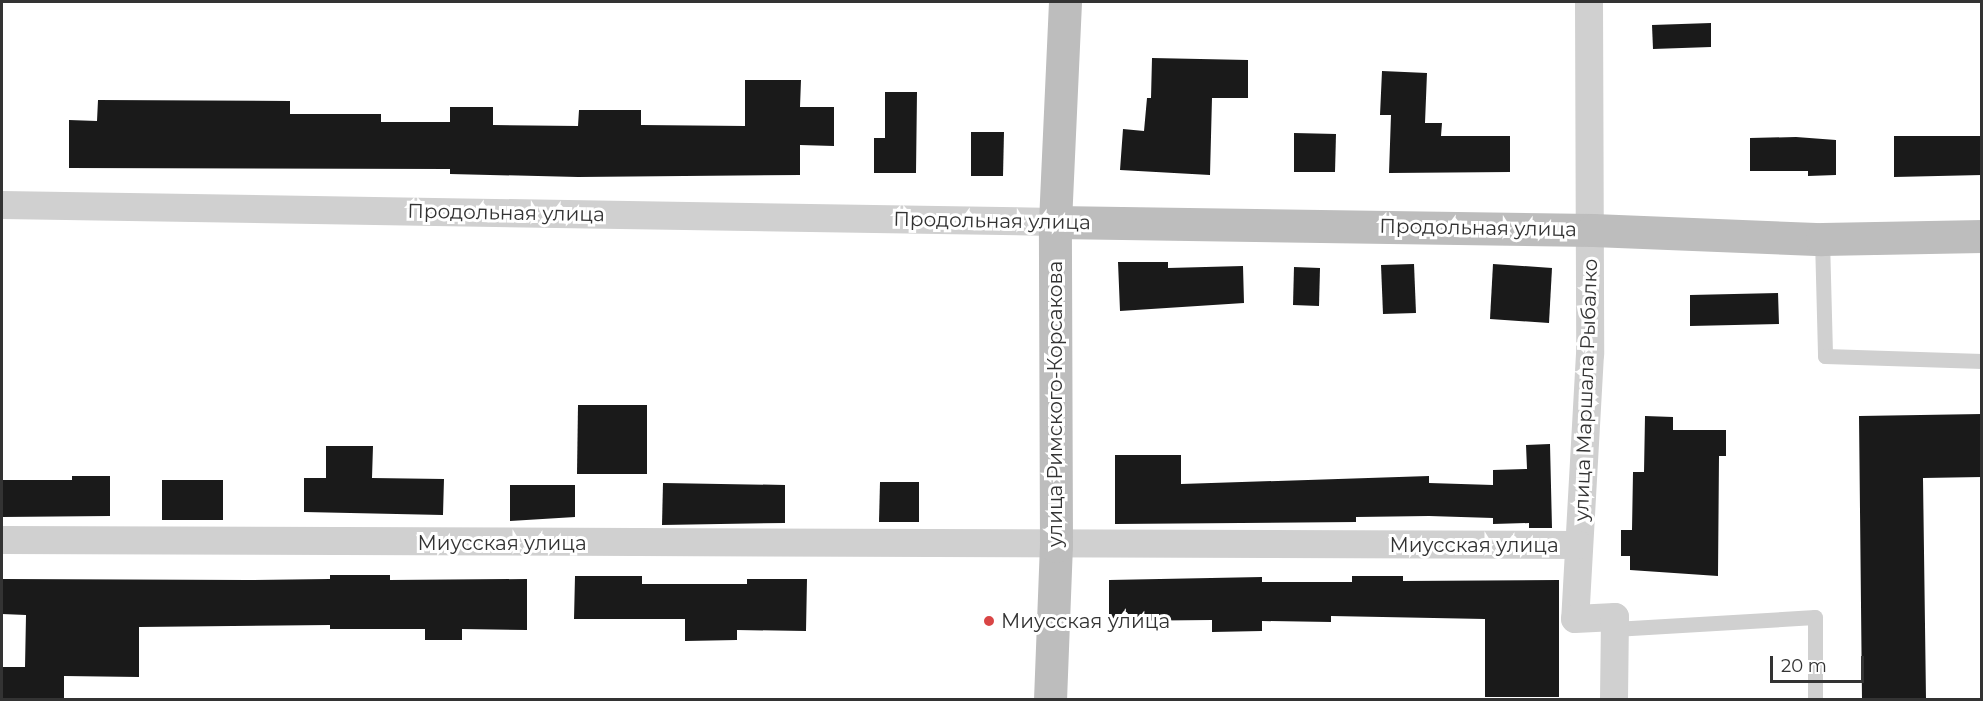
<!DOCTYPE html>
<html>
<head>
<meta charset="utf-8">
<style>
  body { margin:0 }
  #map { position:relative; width:1983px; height:701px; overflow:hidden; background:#fff; font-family:Montserrat,sans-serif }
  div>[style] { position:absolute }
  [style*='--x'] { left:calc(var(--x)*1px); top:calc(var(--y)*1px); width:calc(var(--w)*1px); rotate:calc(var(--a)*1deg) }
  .building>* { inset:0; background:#1a1a1a }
  .service>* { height:15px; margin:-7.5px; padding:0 7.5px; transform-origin:7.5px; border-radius:7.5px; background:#d0d0d0 }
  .minor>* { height:28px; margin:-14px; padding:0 14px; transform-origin:14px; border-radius:14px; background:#d0d0d0 }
  .secondary>* { height:33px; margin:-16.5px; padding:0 16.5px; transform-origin:16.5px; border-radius:16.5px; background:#bdbdbd }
  .dots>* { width:16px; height:16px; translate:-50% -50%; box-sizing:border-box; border:3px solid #fff; border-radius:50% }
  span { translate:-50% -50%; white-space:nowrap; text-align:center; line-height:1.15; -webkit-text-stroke:6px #fff; paint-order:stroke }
  .street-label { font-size:20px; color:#333 }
  .poi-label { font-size:20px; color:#333 }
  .left { translate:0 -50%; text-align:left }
  .frame { position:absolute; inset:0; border:3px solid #333; pointer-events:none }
  .scale { position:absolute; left:1770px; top:656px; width:94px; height:27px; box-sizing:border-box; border:3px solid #333; border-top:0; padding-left:8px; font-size:18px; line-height:21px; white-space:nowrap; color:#333; -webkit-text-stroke:4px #fff; paint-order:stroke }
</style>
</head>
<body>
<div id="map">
  <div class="building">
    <i style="clip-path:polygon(1711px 23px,1711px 47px,1653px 49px,1652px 25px)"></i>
    <i style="clip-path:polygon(1152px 58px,1248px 60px,1248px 98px,1212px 98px,1210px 175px,1120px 170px,1123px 129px,1144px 131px,1147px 98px,1151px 98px)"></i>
    <i style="clip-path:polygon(1382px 71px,1427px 73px,1425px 123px,1442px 123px,1441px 136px,1510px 136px,1510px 172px,1389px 173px,1391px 115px,1380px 115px)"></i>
    <i style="clip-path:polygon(745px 80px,801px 80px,800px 107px,834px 107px,834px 146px,800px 145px,800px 175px,578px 177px,450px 174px,450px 169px,69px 168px,69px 120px,97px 121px,98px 100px,290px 101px,290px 114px,381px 114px,381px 122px,450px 122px,450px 107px,493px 107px,493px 125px,578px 126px,579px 110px,641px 110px,641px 125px,745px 126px)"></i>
    <i style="clip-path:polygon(885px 92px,917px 92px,916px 173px,874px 173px,874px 138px,885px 138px)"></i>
    <i style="clip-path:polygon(971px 132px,1004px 132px,1003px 176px,971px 176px)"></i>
    <i style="clip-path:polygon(1294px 133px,1336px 134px,1335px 172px,1294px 172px)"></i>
    <i style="clip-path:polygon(1894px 136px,1982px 136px,1982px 175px,1894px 177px)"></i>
    <i style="clip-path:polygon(1796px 137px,1836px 140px,1836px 175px,1808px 176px,1808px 171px,1750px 171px,1750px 138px)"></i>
    <i style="clip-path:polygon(1118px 262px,1168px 262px,1168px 268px,1243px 266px,1244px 303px,1120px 311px)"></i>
    <i style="clip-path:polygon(1414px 264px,1416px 313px,1383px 314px,1381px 265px)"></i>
    <i style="clip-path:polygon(1493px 264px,1552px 268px,1549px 323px,1490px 319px)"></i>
    <i style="clip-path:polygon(1294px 267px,1320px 268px,1319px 306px,1293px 305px)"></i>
    <i style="clip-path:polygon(1778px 293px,1779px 324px,1690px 326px,1690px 295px)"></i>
    <i style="clip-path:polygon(578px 405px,647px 405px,647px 474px,577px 474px)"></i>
    <i style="clip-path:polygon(1982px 414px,1982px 477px,1923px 478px,1926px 699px,1862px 699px,1859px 416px)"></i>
    <i style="clip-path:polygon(1645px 416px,1673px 417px,1673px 430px,1726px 430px,1726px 456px,1719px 456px,1718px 576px,1630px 570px,1630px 556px,1621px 556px,1621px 530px,1632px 530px,1633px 472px,1644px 472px)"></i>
    <i style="clip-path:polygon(1550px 444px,1552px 528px,1529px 528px,1529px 523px,1493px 524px,1493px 518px,1429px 516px,1356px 517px,1356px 522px,1115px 524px,1115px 455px,1181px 455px,1181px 484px,1429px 476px,1429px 483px,1493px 485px,1493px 470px,1527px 469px,1526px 445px)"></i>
    <i style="clip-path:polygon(326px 446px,373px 446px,372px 478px,444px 479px,443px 515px,304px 512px,304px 478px,326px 478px)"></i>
    <i style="clip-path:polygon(72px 476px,110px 476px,110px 516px,2px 517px,2px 480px,72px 480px)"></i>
    <i style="clip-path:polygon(162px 480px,223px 480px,223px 520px,162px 520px)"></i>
    <i style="clip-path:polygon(880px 482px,919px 482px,919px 522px,879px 522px)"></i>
    <i style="clip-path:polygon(663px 483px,785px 485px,785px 523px,662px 525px)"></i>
    <i style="clip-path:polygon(510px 485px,575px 485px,575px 517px,510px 521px)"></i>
    <i style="clip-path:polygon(330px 575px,390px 575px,390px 580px,527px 579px,527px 630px,462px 629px,462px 640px,425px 640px,425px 629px,330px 629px,330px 625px,139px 627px,139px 677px,64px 676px,64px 699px,2px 699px,2px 667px,25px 667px,26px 615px,2px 614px,2px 579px,248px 580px,330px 579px)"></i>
    <i style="clip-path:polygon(575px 576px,642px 576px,642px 584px,747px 584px,747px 579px,807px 579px,806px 631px,737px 630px,737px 640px,685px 641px,685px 619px,574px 619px)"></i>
    <i style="clip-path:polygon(1352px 576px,1403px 576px,1403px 581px,1559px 580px,1559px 697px,1485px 697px,1485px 619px,1331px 616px,1331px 622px,1262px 621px,1262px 631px,1212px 632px,1212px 620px,1109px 621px,1109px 580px,1262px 577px,1262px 582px,1352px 582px)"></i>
  </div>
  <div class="service">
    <i style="--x:1822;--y:239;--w:117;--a:88.5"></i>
    <i style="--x:1825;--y:356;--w:157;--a:1.8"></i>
    <i style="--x:1614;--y:629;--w:201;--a:-3.4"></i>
    <i style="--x:1815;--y:617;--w:83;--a:90"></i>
  </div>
  <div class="minor">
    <i style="--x:1589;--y:2;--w:352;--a:89.8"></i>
    <i style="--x:1590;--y:354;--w:265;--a:93.2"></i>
    <i style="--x:1575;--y:619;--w:40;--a:-2.9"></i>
    <i style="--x:1615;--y:617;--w:83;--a:90.7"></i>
    <i style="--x:2;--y:205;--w:1053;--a:0.92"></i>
    <i style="--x:2;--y:540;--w:1577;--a:0.18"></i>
  </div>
  <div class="secondary">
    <i style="--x:1055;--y:222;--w:538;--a:0.85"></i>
    <i style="--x:1593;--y:230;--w:229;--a:2.3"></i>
    <i style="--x:1822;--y:239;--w:160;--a:-1.1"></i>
    <i style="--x:1050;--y:700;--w:154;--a:-87.8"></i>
    <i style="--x:1056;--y:546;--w:324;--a:-90.2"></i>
    <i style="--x:1055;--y:222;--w:220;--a:-87.4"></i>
  </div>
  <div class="dots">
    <i style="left:989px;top:621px;background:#d94545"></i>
  </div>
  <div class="street-label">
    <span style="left:506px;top:213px;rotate:1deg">Продольная улица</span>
    <span style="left:992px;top:221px;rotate:1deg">Продольная улица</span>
    <span style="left:1478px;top:228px;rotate:1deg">Продольная улица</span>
    <span style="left:1586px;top:390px;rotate:-88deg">улица Маршала Рыбалко</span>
    <span style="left:1055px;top:404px;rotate:-90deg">улица Римского-Корсакова</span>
    <span style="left:502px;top:543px">Миусская улица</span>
    <span style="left:1474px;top:545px">Миусская улица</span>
  </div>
  <div class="poi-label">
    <span class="left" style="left:1001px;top:621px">Миусская улица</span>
  </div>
  <div class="frame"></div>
  <div class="scale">20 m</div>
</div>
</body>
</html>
